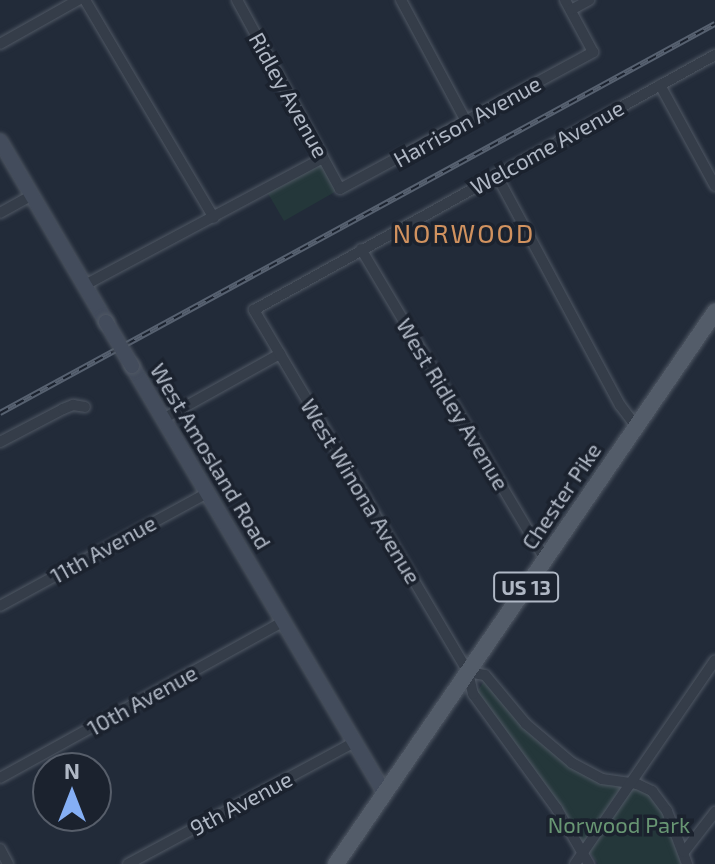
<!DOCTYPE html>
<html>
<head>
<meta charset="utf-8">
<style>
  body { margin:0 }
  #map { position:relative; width:715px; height:864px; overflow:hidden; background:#222b39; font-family:"Exo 2",sans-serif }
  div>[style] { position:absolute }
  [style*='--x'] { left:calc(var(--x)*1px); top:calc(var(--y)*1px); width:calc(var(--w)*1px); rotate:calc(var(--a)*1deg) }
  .green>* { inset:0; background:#24373a }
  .roads { filter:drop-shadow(0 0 2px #505864) drop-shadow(0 0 2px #505864) }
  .street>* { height:10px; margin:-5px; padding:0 5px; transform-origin:5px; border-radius:5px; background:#353d49 }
  .secondary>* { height:14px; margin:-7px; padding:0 7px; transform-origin:7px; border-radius:7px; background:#434c5c }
  .primary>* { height:16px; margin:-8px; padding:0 8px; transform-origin:8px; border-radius:8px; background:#535c69 }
  .rail>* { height:6px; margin-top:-3px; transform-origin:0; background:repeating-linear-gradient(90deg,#1b222e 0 9px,#576170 0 18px); box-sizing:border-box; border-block:2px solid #576170 }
  .bridges { filter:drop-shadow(0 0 2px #505864) drop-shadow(0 0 2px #505864) }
  .secondary-bridge>* { height:14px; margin:-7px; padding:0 7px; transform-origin:7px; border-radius:7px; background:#434c5c }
  span { translate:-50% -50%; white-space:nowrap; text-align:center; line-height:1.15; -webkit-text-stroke:7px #1b222e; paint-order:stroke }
  .shield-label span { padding:2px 6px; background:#1b222e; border:2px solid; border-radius:6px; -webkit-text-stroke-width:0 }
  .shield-label { font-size:20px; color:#b0b8c5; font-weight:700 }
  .street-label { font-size:22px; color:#b0b8c5 }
  .park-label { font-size:22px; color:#689673 }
  .quarter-label { font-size:26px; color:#d1925f; letter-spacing:2px }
  .north { position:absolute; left:32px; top:752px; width:80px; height:80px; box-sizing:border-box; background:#1b222e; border:2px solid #575e6a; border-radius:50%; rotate:0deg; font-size:22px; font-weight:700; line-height:32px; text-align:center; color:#b0b8c5 }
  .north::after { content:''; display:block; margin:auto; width:28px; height:36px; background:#85aff5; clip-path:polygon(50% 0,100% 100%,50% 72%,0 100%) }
</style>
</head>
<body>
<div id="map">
  <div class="green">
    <i style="clip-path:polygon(323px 158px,340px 189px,284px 221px,266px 190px)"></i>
    <i style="clip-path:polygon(484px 681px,523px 727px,569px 767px,601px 783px,636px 788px,648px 794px,664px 815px,681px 864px,598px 864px,477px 692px)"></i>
  </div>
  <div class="roads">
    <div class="street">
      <i style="--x:85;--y:0;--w:253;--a:59.4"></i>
      <i style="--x:237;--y:0;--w:215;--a:61.4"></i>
      <i style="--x:340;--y:189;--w:288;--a:-28.4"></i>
      <i style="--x:593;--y:52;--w:59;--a:-118.3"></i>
      <i style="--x:401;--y:0;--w:140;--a:61.8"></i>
      <i style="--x:571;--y:10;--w:21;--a:-29"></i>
      <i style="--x:0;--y:44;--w:90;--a:-29.4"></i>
      <i style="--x:660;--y:85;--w:115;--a:61.4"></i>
      <i style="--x:496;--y:174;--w:262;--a:61.8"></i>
      <i style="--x:620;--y:405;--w:26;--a:53"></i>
      <i style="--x:0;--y:213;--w:37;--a:-29"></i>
      <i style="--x:361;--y:249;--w:360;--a:59.3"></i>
      <i style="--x:85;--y:285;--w:270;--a:-28.1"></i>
      <i style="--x:163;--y:419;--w:134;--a:-29.1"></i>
      <i style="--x:0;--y:442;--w:71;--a:-27.6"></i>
      <i style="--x:63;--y:409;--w:11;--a:-22"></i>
      <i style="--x:73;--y:405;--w:12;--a:9"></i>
      <i style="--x:0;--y:606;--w:236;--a:-28.6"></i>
      <i style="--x:468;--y:672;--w:17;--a:10"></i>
      <i style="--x:485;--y:675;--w:64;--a:50.1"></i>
      <i style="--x:526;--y:724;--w:60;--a:40.3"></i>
      <i style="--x:572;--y:763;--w:34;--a:28"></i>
      <i style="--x:602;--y:779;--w:35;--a:8"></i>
      <i style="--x:637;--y:784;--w:17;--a:25"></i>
      <i style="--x:652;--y:791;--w:25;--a:53"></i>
      <i style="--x:667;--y:811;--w:57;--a:69.3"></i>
      <i style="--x:0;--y:778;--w:323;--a:-28.9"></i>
      <i style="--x:0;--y:849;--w:17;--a:62"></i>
      <i style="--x:684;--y:852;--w:51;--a:-52.2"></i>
      <i style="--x:128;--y:864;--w:258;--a:-28.3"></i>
      <i style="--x:575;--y:864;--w:247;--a:-55.5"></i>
      <i style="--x:589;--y:864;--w:64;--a:-120.2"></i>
      <i style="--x:557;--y:809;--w:142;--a:-126.1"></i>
      <i style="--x:473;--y:694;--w:23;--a:-103"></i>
      <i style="--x:468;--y:672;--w:421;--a:-120.6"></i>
      <i style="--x:254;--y:310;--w:527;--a:-28.95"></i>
    </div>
    <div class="secondary">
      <i style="--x:0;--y:141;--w:210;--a:59.6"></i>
      <i style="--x:132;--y:366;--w:496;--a:59.4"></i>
    </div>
    <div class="primary">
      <i style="--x:336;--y:864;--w:670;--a:-55.53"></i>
    </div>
  </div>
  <div class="rail">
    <i style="--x:0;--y:413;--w:814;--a:-28.55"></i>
  </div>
  <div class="bridges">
    <div class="secondary-bridge">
      <i style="--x:106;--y:322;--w:51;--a:59.4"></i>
    </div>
  </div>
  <div class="shield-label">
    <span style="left:526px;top:587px">US 13</span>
  </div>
  <div class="street-label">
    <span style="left:289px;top:95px;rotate:61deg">Ridley Avenue</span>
    <span style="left:467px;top:121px;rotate:-29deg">Harrison Avenue</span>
    <span style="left:547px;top:147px;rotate:-29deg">Welcome Avenue</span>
    <span style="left:453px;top:404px;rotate:59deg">West Ridley Avenue</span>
    <span style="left:211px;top:456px;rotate:59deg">West Amosland Road</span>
    <span style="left:361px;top:491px;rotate:59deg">West Winona Avenue</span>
    <span style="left:561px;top:496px;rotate:-56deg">Chester Pike</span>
    <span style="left:103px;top:549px;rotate:-29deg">11th Avenue</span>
    <span style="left:142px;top:700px;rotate:-29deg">10th Avenue</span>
    <span style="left:241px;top:803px;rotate:-28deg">9th Avenue</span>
  </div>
  <div class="park-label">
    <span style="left:619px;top:825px">Norwood Park</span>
  </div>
  <div class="quarter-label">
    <span style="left:464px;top:233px">NORWOOD</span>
  </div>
  <div class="north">N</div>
</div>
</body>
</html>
